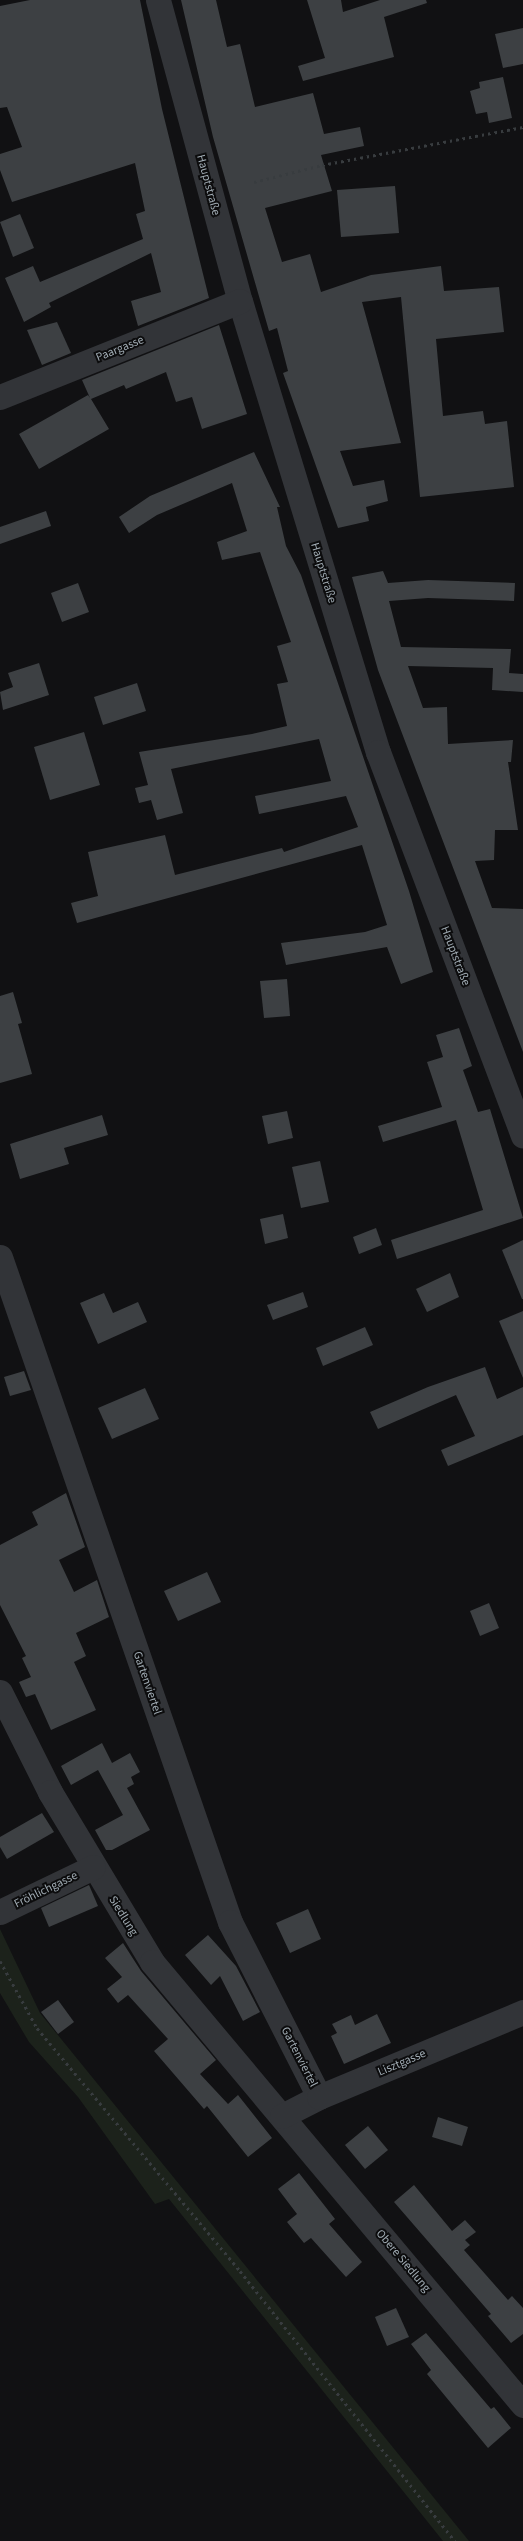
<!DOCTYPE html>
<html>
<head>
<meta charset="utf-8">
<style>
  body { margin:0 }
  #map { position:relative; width:523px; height:2541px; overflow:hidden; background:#111113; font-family:"Source Sans 3",sans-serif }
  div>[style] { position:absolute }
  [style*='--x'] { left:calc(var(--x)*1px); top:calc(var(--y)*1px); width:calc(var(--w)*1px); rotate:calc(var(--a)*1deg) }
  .green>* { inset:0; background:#1c221b }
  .building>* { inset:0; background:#3d4043 }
  .path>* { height:3px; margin-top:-1.5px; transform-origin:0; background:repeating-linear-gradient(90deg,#383c3f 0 2.5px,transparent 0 6.5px) }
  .minor>* { height:25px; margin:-12.5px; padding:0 12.5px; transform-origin:12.5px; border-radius:12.5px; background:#323438 }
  span { translate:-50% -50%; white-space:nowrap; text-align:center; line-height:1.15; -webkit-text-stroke:4px #0c0c0d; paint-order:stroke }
  .street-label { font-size:12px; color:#a1acb4 }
</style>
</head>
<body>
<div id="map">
  <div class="green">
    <i style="clip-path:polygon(0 1929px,40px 2013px,469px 2541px,443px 2541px,169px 2199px,155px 2204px,78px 2097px,29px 2042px,0 1993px)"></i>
  </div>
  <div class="building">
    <i style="clip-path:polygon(30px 0,140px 0,162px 109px,209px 298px,138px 326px,131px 301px,161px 292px,151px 253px,49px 303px,51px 307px,24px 322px,5px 278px,33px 266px,40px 282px,143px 239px,136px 214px,145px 211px,135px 163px,12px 202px,0 170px,0 154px,22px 147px,7px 107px,0 108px,0 6px)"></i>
    <i style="clip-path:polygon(181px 0,216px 0,227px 47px,240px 44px,255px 107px,313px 93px,324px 134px,360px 127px,364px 146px,321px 155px,332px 191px,265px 208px,282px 262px,310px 254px,321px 292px,371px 275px,441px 266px,444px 291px,499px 287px,504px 332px,436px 339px,443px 416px,483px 411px,485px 424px,507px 421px,514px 487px,420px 497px,401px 297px,362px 302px,401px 443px,340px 451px,353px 486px,384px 480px,388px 501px,366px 507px,369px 521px,338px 528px,283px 373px,288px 371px,277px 328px,269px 331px,213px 137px)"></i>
    <i style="clip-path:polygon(307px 0,341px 0,343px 12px,380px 0,426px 0,427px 3px,384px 17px,394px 57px,303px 81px,298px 66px,325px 58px)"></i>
    <i style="clip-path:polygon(523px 28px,523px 64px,503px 68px,495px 34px)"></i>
    <i style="clip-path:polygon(503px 77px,512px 118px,489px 123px,487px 112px,476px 114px,470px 91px,480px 88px,479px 82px)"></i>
    <i style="clip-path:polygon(395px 186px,399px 233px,341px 237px,337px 190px)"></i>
    <i style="clip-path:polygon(20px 214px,34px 248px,13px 257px,0 222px)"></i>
    <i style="clip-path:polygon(57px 322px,71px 353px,42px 365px,27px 330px)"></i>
    <i style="clip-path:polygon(219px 325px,247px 414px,202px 429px,192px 397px,176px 402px,166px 372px,126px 389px,124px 385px,91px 399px,109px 429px,39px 469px,19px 434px,88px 395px,90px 398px,82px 380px)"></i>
    <i style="clip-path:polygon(254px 452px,280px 507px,277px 507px,286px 546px,301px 575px,409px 891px,433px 972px,401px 984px,387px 947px,286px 965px,281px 943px,365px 932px,387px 925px,362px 845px,77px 923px,71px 903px,98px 896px,88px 852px,165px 835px,175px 875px,282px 848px,284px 852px,358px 827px,346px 796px,259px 814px,255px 796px,331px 781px,319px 739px,171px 769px,183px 813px,157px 820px,151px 800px,139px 803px,135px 788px,148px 785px,139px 752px,252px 734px,287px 726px,277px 684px,288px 682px,277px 646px,291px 642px,260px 552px,222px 560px,217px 542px,247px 531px,232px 483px,157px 515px,129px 533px,119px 517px,150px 496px)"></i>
    <i style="clip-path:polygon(46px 511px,51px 526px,0 544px,0 527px)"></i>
    <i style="clip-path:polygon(383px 571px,388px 583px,428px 580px,515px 583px,514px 601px,428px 598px,389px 601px,401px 647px,511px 649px,509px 673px,523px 674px,523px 692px,492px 690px,493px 668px,408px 666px,423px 708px,447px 707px,448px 744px,513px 740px,511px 762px,508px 762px,518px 830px,495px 830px,494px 860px,475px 861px,492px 908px,523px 909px,523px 1052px,378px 670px,352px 577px)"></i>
    <i style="clip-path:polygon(78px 583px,89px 612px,62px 622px,51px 593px)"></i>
    <i style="clip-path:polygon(39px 663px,49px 695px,3px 710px,0 692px,13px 687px,8px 673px)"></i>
    <i style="clip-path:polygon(137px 683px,146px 711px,103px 725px,94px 697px)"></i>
    <i style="clip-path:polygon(84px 732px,100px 785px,50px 800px,34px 747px)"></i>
    <i style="clip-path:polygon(287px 979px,290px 1016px,264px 1018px,260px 981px)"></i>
    <i style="clip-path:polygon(13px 992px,22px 1023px,18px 1024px,32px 1074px,0 1083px,0 996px)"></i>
    <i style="clip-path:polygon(459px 1028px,472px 1066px,463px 1070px,478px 1112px,490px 1109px,523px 1218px,397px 1259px,391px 1240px,483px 1210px,456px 1120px,383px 1142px,378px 1126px,442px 1107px,427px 1062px,443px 1057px,436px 1035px)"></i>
    <i style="clip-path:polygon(287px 1111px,293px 1138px,268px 1144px,262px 1116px)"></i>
    <i style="clip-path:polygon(102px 1115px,108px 1135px,64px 1148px,69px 1164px,20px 1179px,10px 1144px)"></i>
    <i style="clip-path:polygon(320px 1161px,329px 1202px,301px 1208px,292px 1167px)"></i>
    <i style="clip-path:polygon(283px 1214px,288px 1238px,265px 1244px,260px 1219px)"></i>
    <i style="clip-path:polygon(376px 1228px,382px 1245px,359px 1254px,353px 1237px)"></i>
    <i style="clip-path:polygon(523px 1240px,523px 1299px,522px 1299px,502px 1250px)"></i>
    <i style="clip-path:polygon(450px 1273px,459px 1297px,427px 1312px,416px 1289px)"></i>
    <i style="clip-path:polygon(303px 1292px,308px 1307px,273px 1320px,267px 1305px)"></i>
    <i style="clip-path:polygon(104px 1293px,113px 1313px,138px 1302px,147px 1322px,98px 1344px,80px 1303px)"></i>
    <i style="clip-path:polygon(523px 1311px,523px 1378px,499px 1321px)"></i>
    <i style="clip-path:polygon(365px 1327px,373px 1345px,323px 1366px,316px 1348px)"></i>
    <i style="clip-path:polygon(485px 1367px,497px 1399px,523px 1387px,523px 1435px,448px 1466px,441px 1450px,475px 1436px,456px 1395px,378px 1429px,370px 1412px,428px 1387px)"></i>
    <i style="clip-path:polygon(24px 1371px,31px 1390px,10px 1396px,4px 1377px)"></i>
    <i style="clip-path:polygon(145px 1388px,159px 1419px,112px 1439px,98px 1408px)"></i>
    <i style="clip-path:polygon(66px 1493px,85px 1547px,59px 1560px,74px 1592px,97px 1580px,109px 1617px,76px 1633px,86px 1656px,74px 1662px,96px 1710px,51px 1730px,35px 1694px,26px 1697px,19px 1682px,31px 1677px,22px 1658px,26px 1656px,0 1605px,0 1545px,38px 1525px,32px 1512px)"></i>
    <i style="clip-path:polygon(207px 1572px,221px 1602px,178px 1621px,164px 1591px)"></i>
    <i style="clip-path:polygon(489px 1603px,499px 1628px,480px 1636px,470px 1611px)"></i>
    <i style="clip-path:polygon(102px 1743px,112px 1763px,130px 1753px,140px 1772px,131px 1777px,134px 1784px,127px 1788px,150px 1830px,112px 1850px,106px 1850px,95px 1830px,123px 1815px,98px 1770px,71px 1785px,61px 1766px)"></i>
    <i style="clip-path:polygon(42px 1813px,54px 1832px,7px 1859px,0 1847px,0 1837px)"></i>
    <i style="clip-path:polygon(89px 1885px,98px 1906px,49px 1927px,41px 1908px)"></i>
    <i style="clip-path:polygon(308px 1909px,321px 1939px,290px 1953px,276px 1923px)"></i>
    <i style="clip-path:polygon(208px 1935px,236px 1966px,260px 2012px,243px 2021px,220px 1976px,211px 1985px,185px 1955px)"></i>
    <i style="clip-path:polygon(123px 1943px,141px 1971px,216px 2060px,200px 2074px,228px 2104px,238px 2095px,272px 2138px,248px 2157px,207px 2106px,204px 2109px,154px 2051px,168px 2039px,128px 1995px,118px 2003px,107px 1989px,122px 1977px,105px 1958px)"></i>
    <i style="clip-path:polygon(58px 2000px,74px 2022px,58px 2034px,41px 2012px)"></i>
    <i style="clip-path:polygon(377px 2014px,391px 2043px,344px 2064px,331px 2036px,337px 2033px,332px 2024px,351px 2015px,355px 2025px)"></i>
    <i style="clip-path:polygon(438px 2117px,468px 2127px,462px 2146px,432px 2137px)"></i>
    <i style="clip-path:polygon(368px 2126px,388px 2150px,365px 2169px,345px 2145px)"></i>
    <i style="clip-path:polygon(299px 2173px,335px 2219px,329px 2224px,362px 2262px,346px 2277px,311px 2238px,304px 2243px,287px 2222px,297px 2214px,278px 2189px)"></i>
    <i style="clip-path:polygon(414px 2185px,452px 2231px,465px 2220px,476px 2232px,465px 2240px,470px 2245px,464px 2250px,508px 2300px,512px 2296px,523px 2308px,523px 2334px,511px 2343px,488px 2316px,491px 2314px,394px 2202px)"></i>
    <i style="clip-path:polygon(396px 2308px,409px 2337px,387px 2346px,375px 2317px)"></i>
    <i style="clip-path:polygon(426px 2333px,491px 2409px,494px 2407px,511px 2428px,488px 2448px,427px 2374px,431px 2370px,411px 2344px)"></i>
  </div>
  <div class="path">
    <i style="--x:254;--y:182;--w:70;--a:-14"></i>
    <i style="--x:322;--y:165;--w:205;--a:-10.7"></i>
    <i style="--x:0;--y:1961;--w:77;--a:61.1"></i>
    <i style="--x:37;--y:2028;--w:317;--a:50.1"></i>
    <i style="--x:240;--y:2271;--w:345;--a:51.5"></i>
  </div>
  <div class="minor">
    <i style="--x:158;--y:0;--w:312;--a:74.8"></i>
    <i style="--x:240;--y:301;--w:472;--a:73"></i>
    <i style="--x:378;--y:752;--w:410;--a:69.3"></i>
    <i style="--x:0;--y:397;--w:258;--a:-21.8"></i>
    <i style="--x:0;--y:1257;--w:704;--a:70.92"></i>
    <i style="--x:230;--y:1922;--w:196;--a:63"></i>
    <i style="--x:0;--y:1692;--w:112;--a:63.4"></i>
    <i style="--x:50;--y:1792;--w:198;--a:59"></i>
    <i style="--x:152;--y:1962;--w:578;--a:50.05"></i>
    <i style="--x:0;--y:1912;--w:103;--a:-25.8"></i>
    <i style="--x:282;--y:2116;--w:42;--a:-27.2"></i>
    <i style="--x:319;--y:2097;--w:221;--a:-22.6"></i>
  </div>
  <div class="street-label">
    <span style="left:208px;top:185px;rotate:75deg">Hauptstraße</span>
    <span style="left:120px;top:349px;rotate:-22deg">Paargasse</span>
    <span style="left:323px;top:573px;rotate:73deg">Hauptstraße</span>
    <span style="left:455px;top:956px;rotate:69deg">Hauptstraße</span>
    <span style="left:147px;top:1683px;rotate:71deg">Gartenviertel</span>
    <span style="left:46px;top:1890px;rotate:-26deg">Fröhlichgasse</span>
    <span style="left:123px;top:1916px;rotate:58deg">Siedlung</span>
    <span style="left:299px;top:2057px;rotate:63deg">Gartenviertel</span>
    <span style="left:402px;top:2063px;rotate:-23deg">Lisztgasse</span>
    <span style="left:403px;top:2261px;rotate:50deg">Obere Siedlung</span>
  </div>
</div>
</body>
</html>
